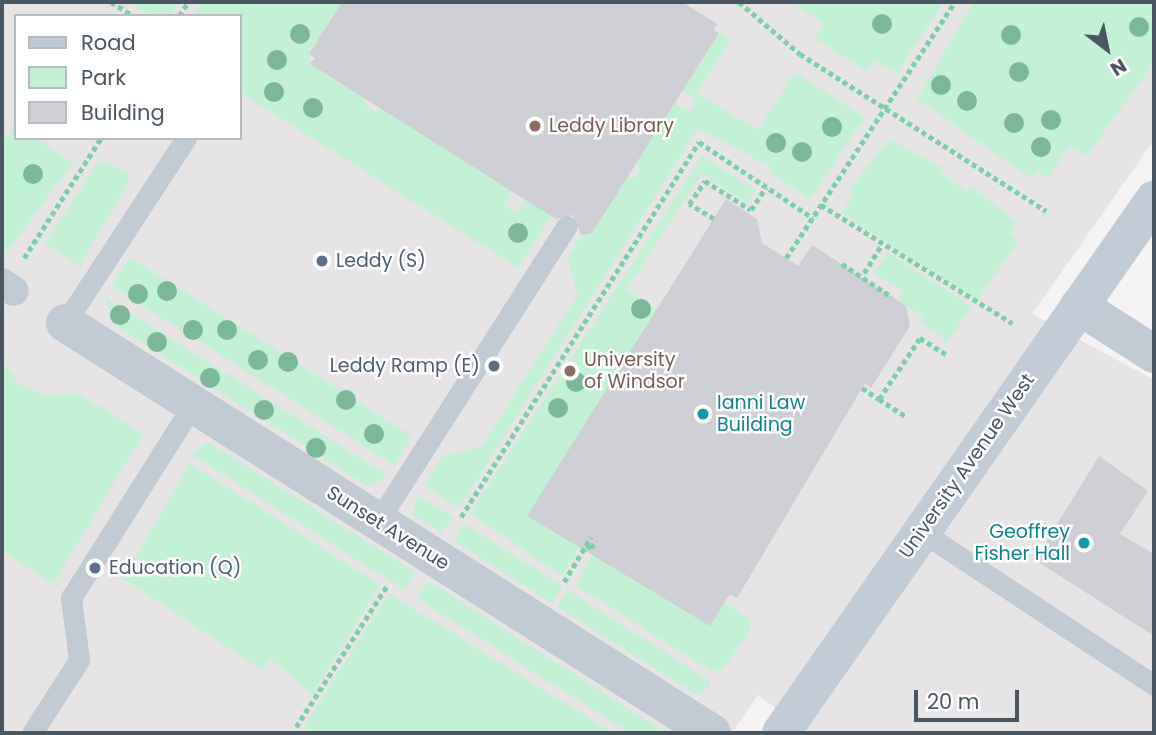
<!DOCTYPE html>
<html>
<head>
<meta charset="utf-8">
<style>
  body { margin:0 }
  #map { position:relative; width:1156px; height:735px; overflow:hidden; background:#f5f3f3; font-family:Poppins,sans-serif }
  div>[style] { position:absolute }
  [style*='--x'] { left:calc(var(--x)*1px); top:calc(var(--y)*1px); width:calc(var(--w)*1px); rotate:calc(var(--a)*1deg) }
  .education>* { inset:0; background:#e6e4e5 }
  .green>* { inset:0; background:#c3f1d5 }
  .building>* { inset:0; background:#cdcfd5 }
  .path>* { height:4.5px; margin-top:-2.25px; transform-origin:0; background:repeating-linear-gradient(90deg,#7ad0a6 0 5px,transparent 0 8.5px) }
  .service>* { height:21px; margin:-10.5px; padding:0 10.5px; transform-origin:10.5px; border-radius:10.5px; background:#c1cad2 }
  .pedestrian>* { height:30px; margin:-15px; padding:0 15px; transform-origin:15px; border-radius:15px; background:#c1cad2 }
  .minor>* { height:38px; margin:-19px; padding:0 19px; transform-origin:19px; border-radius:19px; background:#c1cad2 }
  .secondary>* { height:38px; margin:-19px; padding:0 19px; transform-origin:19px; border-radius:19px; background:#c1cbd6 }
  .trees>* { width:20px; height:20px; margin:-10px; border-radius:50%; background:#7bb799 }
  .dots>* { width:19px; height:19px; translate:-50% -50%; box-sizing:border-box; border:4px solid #fff; border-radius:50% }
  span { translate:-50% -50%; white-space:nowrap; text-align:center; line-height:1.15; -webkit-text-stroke:5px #fff; paint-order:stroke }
  .education-label { font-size:19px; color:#785e54 }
  .left { translate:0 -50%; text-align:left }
  .service-label { font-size:19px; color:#4e5e75 }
  .right { translate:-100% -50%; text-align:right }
  .culture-label { font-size:19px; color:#0d838f }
  .street-label { font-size:19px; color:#4a5661 }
  .frame { position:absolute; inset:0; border:4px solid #4a5661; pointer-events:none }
  .legend { position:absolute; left:14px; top:14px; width:228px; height:126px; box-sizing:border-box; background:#fff; border:2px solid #b7bbc0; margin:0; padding:9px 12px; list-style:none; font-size:21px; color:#4a5661 }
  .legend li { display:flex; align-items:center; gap:14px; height:35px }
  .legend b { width:35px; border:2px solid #b7bbc0 }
  .north { position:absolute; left:1072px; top:14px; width:70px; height:70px; -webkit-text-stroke:5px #fff; paint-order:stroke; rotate:148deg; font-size:19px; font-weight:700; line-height:28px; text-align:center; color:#4a5661 }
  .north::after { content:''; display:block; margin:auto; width:24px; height:32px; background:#4a5661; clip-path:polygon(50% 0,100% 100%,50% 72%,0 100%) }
  .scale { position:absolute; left:914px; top:690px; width:105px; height:32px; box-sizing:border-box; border:4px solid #4a5661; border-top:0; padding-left:9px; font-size:21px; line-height:24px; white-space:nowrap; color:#4a5661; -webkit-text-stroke:5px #fff; paint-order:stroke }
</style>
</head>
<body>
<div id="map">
  <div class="education">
    <i style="clip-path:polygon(evenodd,2px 2px,1154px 2px,1154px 140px,1032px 314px,1154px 380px,1154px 733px,809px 733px,758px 695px,732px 733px,2px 733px,2px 2px,16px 16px,240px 16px,240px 138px,16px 138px,16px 16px)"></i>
  </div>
  <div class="green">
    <i style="clip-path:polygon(128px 2px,179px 2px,170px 16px,150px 16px)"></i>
    <i style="clip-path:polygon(202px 2px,342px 2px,309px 53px,311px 65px,363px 98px,369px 95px,364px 104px,377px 113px,383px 104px,514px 187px,503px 205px,516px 214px,528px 196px,551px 216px,518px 268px,240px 93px,240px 16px,193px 16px)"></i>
    <i style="clip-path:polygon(789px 2px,936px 2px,941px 6px,897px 73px,875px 60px,867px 72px,815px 38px,824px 24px)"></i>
    <i style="clip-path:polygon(974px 2px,1154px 2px,1154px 63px,1086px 157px,1069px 146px,1048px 178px,1037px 171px,1032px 179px,917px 99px)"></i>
    <i style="clip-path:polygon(719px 33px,730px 40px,697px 93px,758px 130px,795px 72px,865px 117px,810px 199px,769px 172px,772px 168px,698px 128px,459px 508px,424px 486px,443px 455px,481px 447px,577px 296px,568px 256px,624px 173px,634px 179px,641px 167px,632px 161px,671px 109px,668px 99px,690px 112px,697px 100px,678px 88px,686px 86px)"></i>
    <i style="clip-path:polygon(15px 124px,16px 138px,36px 138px,73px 163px,2px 259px,2px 144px)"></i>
    <i style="clip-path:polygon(889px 139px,943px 168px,940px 172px,967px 191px,971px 186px,1017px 222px,1010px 235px,1018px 241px,977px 300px,841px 213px,854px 194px,849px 190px)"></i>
    <i style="clip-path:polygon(702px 156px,756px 190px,747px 203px,702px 174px,627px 289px,657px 310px,528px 516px,573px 544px,588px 535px,562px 576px,470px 514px)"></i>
    <i style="clip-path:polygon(107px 162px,128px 174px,129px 182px,79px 266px,45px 243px,97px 164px)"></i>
    <i style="clip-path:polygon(888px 252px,971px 307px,944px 347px,943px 337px,921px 323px,924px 318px,898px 300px,903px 291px,873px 273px)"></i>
    <i style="clip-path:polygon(130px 257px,412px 436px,394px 465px,112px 286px)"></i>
    <i style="clip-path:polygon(105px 297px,387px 475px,369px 487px,112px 323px)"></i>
    <i style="clip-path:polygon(2px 361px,20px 385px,48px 396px,78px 393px,143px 434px,53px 584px,2px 551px)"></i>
    <i style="clip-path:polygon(208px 442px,415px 572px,404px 590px,191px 454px)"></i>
    <i style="clip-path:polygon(190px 463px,380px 585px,312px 695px,271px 659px,262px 670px,123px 579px)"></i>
    <i style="clip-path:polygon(418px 496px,454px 517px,441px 532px,412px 515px)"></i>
    <i style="clip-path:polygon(464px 524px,563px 586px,552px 603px,454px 541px)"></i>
    <i style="clip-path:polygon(594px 553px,710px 626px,725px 603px,750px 619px,750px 630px,722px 670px,711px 671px,575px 585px)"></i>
    <i style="clip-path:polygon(429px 581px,666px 733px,630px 733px,416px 598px)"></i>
    <i style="clip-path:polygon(568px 590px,710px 681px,710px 687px,697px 695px,557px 607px)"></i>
    <i style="clip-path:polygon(389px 593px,613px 733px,313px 733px,304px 727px)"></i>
  </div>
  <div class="building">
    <i style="clip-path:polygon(342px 2px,682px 2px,717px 24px,713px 30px,719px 33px,592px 233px,581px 235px,573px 215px,556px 219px,310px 64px,315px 58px,309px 54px)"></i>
    <i style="clip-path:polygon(726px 199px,757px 219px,762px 243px,798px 266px,812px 245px,906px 306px,910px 326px,871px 388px,865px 383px,737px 598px,730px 594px,710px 626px,527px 516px)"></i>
    <i style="clip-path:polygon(1099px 456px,1148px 491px,1120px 534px,1154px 554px,1154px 636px,1035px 560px)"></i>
  </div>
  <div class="path">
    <i style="--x:111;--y:2;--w:26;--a:32"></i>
    <i style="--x:739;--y:2;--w:80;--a:40.4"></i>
    <i style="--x:800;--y:54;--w:292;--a:32.5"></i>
    <i style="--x:179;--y:16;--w:17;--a:-57"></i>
    <i style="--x:821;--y:205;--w:225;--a:31.7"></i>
    <i style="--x:714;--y:219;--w:29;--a:-149"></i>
    <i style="--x:689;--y:204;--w:28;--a:-55"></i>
    <i style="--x:705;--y:181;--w:54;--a:32.2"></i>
    <i style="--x:751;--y:210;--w:27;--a:-57"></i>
    <i style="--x:24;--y:258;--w:143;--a:-57.3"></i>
    <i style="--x:786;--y:258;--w:307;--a:-56.6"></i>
    <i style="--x:842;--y:264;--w:60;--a:33.4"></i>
    <i style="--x:864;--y:273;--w:34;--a:-58"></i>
    <i style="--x:862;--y:388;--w:20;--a:33"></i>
    <i style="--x:879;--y:399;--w:73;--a:-56.1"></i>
    <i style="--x:920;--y:338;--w:32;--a:32"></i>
    <i style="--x:879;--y:399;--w:31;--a:33"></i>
    <i style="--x:461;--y:517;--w:444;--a:-57.6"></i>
    <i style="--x:699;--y:142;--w:137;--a:33.7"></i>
    <i style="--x:587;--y:545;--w:5;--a:37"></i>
    <i style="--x:591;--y:548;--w:9;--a:-58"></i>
    <i style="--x:564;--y:582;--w:52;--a:-59"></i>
    <i style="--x:296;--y:727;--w:168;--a:-57.2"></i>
  </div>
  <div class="service">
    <i style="--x:65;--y:323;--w:221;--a:-56.8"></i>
    <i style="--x:378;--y:521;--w:350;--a:-57.4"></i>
    <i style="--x:922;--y:532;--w:278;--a:33.4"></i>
    <i style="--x:32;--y:733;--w:87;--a:-57.2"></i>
    <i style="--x:79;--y:660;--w:63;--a:-97.4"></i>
    <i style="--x:71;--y:598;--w:229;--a:-57.8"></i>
  </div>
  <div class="pedestrian">
    <i style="--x:2;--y:283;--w:14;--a:34"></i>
  </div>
  <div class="minor">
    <i style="--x:1079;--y:306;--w:89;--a:32.6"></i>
    <i style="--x:65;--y:323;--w:766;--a:32.36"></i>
  </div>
  <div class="secondary">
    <i style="--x:781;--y:733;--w:651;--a:-55.02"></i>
  </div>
  <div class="trees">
    <i style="left:882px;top:24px"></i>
    <i style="left:1139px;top:27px"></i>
    <i style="left:300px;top:34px"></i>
    <i style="left:1011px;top:35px"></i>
    <i style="left:277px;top:60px"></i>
    <i style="left:1019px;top:72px"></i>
    <i style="left:941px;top:85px"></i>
    <i style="left:274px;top:92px"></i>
    <i style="left:967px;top:101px"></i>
    <i style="left:313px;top:108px"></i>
    <i style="left:1051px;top:120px"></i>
    <i style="left:1014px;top:123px"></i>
    <i style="left:832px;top:127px"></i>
    <i style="left:776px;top:143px"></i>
    <i style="left:1041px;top:147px"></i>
    <i style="left:802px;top:152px"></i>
    <i style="left:33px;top:174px"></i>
    <i style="left:518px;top:233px"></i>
    <i style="left:167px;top:291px"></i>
    <i style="left:138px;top:294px"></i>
    <i style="left:641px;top:309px"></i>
    <i style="left:120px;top:315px"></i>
    <i style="left:193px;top:330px"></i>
    <i style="left:227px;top:330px"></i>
    <i style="left:157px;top:342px"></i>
    <i style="left:258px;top:360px"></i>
    <i style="left:288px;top:362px"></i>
    <i style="left:210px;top:378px"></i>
    <i style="left:576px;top:382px"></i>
    <i style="left:346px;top:400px"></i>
    <i style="left:558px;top:408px"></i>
    <i style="left:264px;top:410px"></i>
    <i style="left:374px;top:434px"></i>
    <i style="left:316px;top:448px"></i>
  </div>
  <div class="dots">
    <i style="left:535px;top:126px;background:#8d6e63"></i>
    <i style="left:322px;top:261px;background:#5c6f8a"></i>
    <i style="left:494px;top:366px;background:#5c6f8a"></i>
    <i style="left:570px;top:371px;background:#8d6e63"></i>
    <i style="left:703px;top:414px;background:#0f9aa8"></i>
    <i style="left:1084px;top:543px;background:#0f9aa8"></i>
    <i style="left:95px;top:568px;background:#5c6f8a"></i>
  </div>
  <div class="education-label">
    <span class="left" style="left:549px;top:126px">Leddy Library</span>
    <span class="left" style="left:584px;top:371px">University<br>of Windsor</span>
  </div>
  <div class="service-label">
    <span class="left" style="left:336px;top:261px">Leddy (S)</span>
    <span class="right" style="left:480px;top:366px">Leddy Ramp (E)</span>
    <span class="left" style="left:109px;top:568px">Education (Q)</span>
  </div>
  <div class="culture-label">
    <span class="left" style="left:717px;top:414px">Ianni Law<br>Building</span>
    <span class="right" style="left:1070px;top:543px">Geoffrey<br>Fisher Hall</span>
  </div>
  <div class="street-label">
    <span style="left:967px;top:466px;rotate:-55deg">University Avenue West</span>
    <span style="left:388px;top:528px;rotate:32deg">Sunset Avenue</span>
  </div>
  <div class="frame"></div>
  <ul class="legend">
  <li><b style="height:9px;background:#c1cbd6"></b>Road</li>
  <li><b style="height:19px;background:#c3f1d5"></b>Park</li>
  <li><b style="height:19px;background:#cdcfd5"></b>Building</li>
  </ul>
  <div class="north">N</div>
  <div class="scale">20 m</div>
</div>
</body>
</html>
